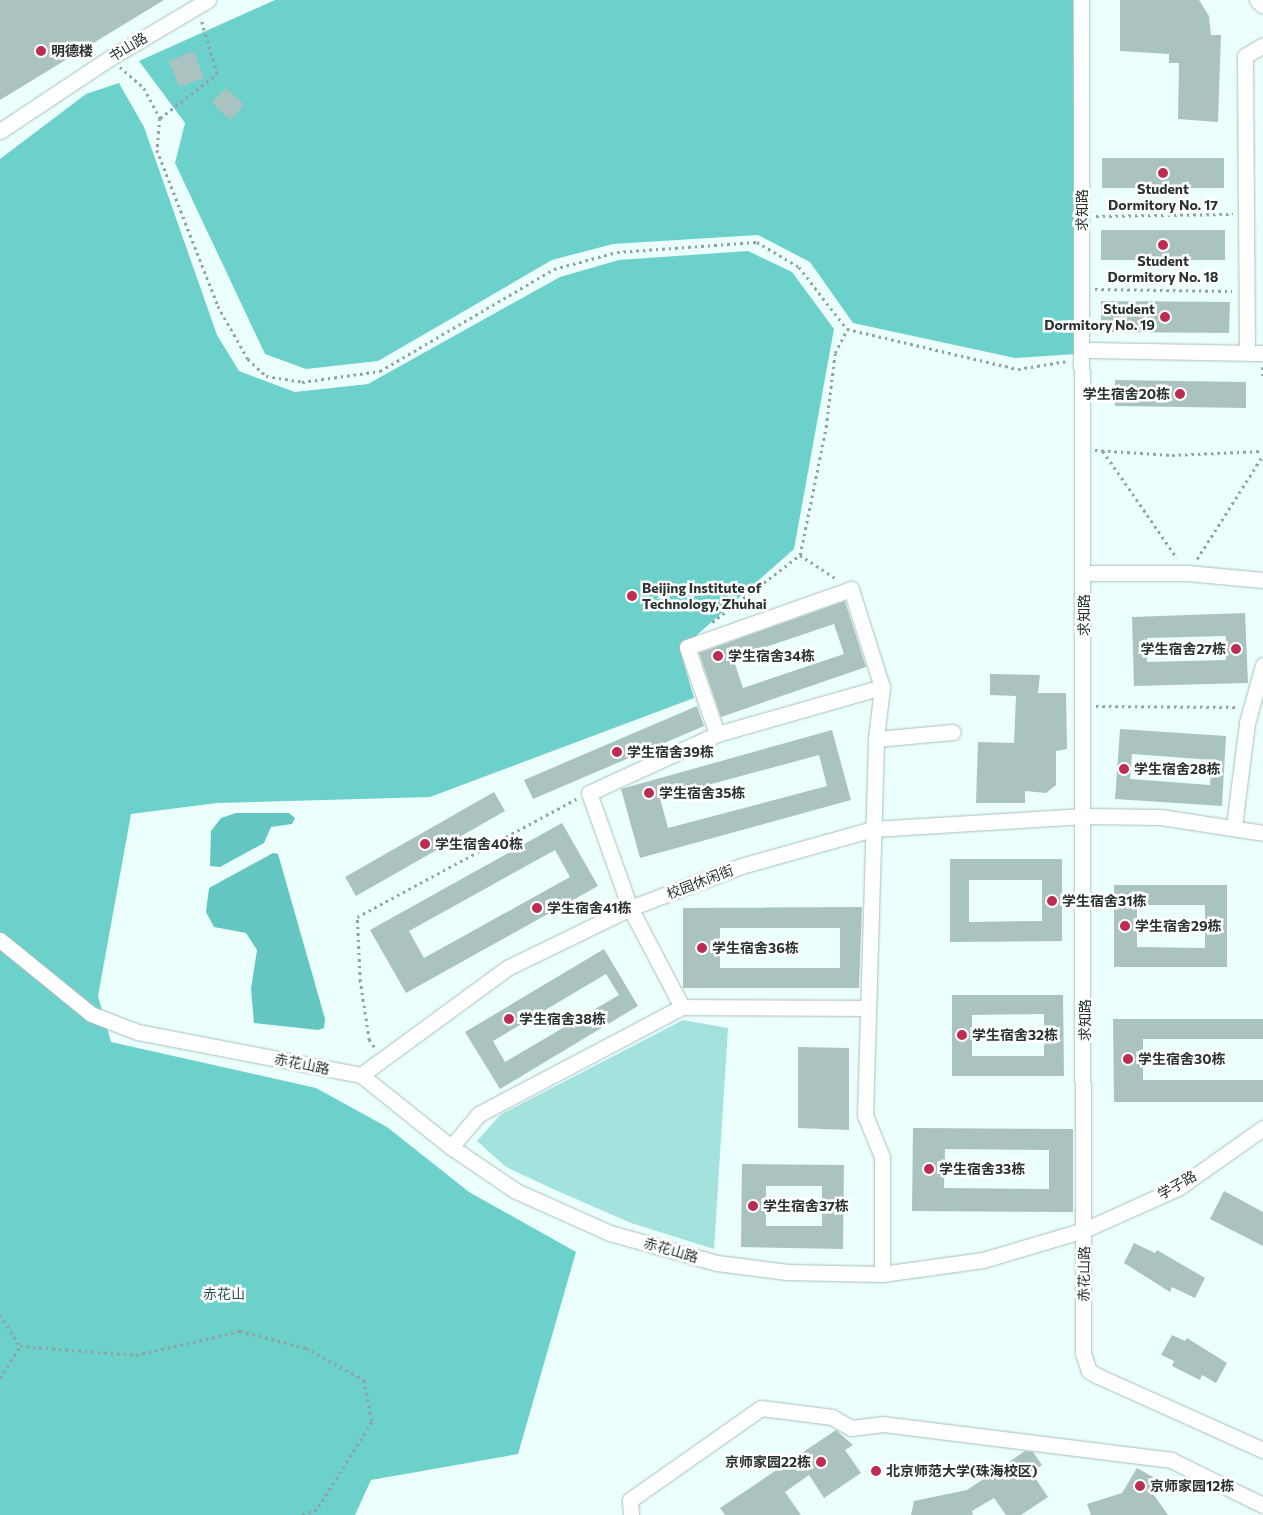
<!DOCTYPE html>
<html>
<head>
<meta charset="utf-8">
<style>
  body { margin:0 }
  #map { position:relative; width:1263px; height:1515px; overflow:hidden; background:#ebfffd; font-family:Commissioner,"Noto Sans SC",sans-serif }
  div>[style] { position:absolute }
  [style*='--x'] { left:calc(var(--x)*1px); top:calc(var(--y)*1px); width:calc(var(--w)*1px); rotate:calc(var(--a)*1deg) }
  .green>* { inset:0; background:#a4e2dd }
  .forest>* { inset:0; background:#6dd1cb }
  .water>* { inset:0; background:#63c6c1 }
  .building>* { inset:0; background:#abc3c0 }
  .path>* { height:2.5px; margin-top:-1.25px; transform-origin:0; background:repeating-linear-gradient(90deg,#92a2a0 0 2.5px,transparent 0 6.5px) }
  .roads { filter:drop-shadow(0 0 1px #a8bfbd) drop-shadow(0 0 1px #a8bfbd) }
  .minor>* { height:15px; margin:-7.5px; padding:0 7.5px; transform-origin:7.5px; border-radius:7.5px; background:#fff }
  .dots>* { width:14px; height:14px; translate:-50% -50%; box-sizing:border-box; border:2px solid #fff; border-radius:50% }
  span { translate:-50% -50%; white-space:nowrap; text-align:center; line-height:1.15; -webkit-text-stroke:5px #fff; paint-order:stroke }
  .street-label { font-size:14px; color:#293332 }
  .poi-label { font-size:14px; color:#293332; font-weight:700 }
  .left { translate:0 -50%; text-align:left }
  .right { translate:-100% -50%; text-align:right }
  .park-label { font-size:14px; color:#25524f }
</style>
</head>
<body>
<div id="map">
  <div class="green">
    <i style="clip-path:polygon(683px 1020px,728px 1028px,714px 1249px,631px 1223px,553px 1189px,506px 1167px,477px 1141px,500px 1115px)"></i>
  </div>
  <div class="forest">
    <i style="clip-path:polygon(275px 0,1073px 0,1076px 354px,1015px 358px,853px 323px,810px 262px,758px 235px,613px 244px,552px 260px,378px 361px,306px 369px,265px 354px,175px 163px,185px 123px,139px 61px)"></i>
    <i style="clip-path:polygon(119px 83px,144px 127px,217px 335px,239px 371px,295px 392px,368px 384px,560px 277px,619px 260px,748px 251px,792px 272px,834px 329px,794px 549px,680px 650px,694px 698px,430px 797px,217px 803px,131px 814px,98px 996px,111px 1042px,316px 1088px,387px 1127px,469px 1192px,576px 1252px,518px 1454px,371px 1480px,355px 1515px,0 1515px,0 159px,86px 94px)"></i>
  </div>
  <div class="water">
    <i style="clip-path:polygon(236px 813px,289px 813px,295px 818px,292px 824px,271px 827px,264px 843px,220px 867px,210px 866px,211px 831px,221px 818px)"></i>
    <i style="clip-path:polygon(273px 853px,278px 854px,325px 1019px,324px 1028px,318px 1030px,254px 1023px,251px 989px,257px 950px,246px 933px,214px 927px,206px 912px,209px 888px)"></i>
  </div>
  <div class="building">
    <i style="clip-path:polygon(0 0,164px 0,0 100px)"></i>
    <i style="clip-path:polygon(1120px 0,1199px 0,1209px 16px,1211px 35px,1221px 35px,1218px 122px,1178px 119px,1179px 63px,1169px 63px,1169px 54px,1120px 51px)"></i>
    <i style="clip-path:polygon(194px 51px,204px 78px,179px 87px,169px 61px)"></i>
    <i style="clip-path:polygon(226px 88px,244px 105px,230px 120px,212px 102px)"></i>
    <i style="clip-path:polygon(1102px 158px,1224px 158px,1224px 188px,1102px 188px)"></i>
    <i style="clip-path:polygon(1101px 230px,1225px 230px,1225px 260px,1101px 260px)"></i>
    <i style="clip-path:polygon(1101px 301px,1230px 302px,1229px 333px,1101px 332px)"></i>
    <i style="clip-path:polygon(1115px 380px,1246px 382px,1246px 408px,1115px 406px)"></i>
    <i style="clip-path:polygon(evenodd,845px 601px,866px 667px,721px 717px,699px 653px,845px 601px,834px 624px,844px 654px,743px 688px,733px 658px,834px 624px)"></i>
    <i style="clip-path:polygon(evenodd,1245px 613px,1248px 683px,1134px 686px,1132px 617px,1245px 613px,1226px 636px,1226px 660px,1147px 662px,1147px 638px,1226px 636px)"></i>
    <i style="clip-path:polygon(990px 674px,1040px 675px,1038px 693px,1066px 693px,1067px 749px,1056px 751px,1056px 785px,1046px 793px,1025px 791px,1025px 803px,976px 803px,978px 742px,1014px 743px,1016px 696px,990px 695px)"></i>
    <i style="clip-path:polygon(697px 706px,704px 726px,533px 799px,524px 780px)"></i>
    <i style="clip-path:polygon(evenodd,1120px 729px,1226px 736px,1222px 806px,1115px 799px,1120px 729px,1132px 754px,1212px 760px,1210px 785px,1130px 779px,1132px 754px)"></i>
    <i style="clip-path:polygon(evenodd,832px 730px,851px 800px,640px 858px,621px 789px,832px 730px,819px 755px,827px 786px,668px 828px,660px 798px,819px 755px)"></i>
    <i style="clip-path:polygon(494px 792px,505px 811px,356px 896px,345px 877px)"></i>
    <i style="clip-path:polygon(evenodd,562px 823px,598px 886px,406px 993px,370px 930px,562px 823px,555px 850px,570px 877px,424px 958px,409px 931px,555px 850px)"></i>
    <i style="clip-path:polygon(evenodd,950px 859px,1062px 859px,1062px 941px,950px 942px,950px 859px,969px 880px,1042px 880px,1042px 921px,969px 922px,969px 880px)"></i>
    <i style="clip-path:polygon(evenodd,1114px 885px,1227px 885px,1227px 967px,1114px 967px,1114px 885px,1137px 905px,1205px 905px,1205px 948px,1137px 947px,1137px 905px)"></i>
    <i style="clip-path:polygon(evenodd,862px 907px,859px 988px,683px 988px,683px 908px,862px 907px,720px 928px,840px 928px,840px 968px,720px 968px,720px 928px)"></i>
    <i style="clip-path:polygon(evenodd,604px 949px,638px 1006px,500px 1089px,465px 1032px,604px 949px,606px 974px,619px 995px,505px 1062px,493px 1041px,606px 974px)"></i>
    <i style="clip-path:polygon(evenodd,952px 995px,1063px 995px,1064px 1076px,952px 1076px,952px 995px,1044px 1014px,1044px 1056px,972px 1056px,972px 1015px,1044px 1014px)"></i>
    <i style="clip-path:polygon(1113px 1019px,1263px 1019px,1263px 1039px,1143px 1039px,1143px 1080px,1263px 1080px,1263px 1102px,1114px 1102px)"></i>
    <i style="clip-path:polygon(798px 1047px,849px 1048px,849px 1130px,798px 1128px)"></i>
    <i style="clip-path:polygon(evenodd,913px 1128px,1073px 1129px,1073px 1212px,912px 1211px,913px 1128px,945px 1149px,1049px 1150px,1049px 1189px,944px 1188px,945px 1149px)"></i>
    <i style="clip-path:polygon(evenodd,742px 1164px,844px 1165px,843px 1249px,741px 1247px,742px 1164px,766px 1186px,822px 1186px,822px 1226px,766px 1226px,766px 1186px)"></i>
    <i style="clip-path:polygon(1224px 1191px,1263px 1212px,1263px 1246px,1210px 1219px)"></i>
    <i style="clip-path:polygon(1134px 1243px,1155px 1253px,1157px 1250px,1205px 1278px,1195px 1298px,1172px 1287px,1170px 1292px,1124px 1263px)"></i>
    <i style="clip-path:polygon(1172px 1335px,1185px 1341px,1187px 1338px,1227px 1363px,1216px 1383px,1202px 1375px,1200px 1380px,1172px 1366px,1174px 1361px,1161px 1355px)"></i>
    <i style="clip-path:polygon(836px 1430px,853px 1445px,845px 1450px,861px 1473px,824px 1498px,809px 1475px,785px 1492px,801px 1515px,725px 1515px,720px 1508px)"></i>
    <i style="clip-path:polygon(1025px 1451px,1033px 1452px,1042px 1465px,1031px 1472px,1048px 1497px,1021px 1515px,1006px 1515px,994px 1498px,972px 1511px,973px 1515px,911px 1515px,914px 1501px,967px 1490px)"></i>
    <i style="clip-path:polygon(1137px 1468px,1158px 1480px,1151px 1491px,1168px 1515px,1091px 1515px,1087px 1504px,1122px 1493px)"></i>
  </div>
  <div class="path">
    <i style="--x:120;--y:67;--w:32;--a:41"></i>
    <i style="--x:144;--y:88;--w:34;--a:62"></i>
    <i style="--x:160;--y:118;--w:32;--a:95"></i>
    <i style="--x:157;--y:150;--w:168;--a:68.6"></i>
    <i style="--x:218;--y:306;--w:61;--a:60.5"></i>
    <i style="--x:248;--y:359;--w:25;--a:43"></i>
    <i style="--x:266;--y:376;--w:36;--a:9"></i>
    <i style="--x:302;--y:382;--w:79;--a:-8"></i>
    <i style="--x:380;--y:371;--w:202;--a:-30.4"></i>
    <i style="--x:554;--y:269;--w:65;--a:-15.1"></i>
    <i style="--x:617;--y:252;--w:140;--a:-4.1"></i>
    <i style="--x:757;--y:242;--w:49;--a:30.8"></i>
    <i style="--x:799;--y:267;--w:78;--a:52.3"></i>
    <i style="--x:847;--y:329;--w:176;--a:13.2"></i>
    <i style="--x:1018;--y:369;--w:50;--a:-9.3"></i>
    <i style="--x:160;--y:118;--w:72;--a:-37.7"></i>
    <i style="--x:217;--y:74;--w:56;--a:-106.5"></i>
    <i style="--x:1096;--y:216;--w:137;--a:-0.8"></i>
    <i style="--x:1095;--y:289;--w:137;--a:0.8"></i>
    <i style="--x:1263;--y:367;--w:9;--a:90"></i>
    <i style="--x:1095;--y:450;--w:77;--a:3.7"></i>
    <i style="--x:1172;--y:455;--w:91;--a:-2.5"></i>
    <i style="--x:1103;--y:451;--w:130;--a:55.3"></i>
    <i style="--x:800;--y:555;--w:44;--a:33"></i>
    <i style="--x:1197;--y:559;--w:123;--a:-57.6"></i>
    <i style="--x:712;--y:622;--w:111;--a:-37.3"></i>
    <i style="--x:800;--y:555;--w:131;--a:-78.5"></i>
    <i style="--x:826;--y:427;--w:75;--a:-83.1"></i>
    <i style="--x:835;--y:353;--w:27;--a:-63"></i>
    <i style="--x:1096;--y:706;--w:142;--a:0.4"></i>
    <i style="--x:374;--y:1047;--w:9;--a:-126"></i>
    <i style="--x:369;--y:1040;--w:60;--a:-98.7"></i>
    <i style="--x:360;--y:981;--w:64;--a:-92.7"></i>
    <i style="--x:357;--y:917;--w:249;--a:-28.3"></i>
    <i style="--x:0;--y:1315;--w:37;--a:57"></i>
    <i style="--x:20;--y:1346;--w:116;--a:4.4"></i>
    <i style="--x:136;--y:1355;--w:107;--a:-13"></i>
    <i style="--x:240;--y:1331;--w:68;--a:14.4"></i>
    <i style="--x:306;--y:1348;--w:66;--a:28.9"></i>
    <i style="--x:364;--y:1380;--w:43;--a:79.2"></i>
    <i style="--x:372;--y:1422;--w:104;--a:122"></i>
    <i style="--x:317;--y:1510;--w:16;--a:162"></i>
    <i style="--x:0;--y:1378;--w:38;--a:-58"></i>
  </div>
  <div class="roads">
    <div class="minor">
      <i style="--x:1081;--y:0;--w:1353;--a:89.92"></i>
      <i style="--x:1083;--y:1353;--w:19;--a:72"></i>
      <i style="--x:1089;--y:1371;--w:10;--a:29"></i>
      <i style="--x:1098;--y:1376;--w:181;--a:24.2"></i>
      <i style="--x:1257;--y:0;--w:8;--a:45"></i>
      <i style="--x:0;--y:131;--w:132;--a:-33.6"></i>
      <i style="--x:110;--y:58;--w:114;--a:-30.6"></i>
      <i style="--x:1083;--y:350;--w:180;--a:1"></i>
      <i style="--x:1247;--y:352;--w:296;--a:-90.4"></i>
      <i style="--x:1245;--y:56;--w:21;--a:-31"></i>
      <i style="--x:1084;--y:573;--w:103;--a:0"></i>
      <i style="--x:1187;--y:573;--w:76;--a:5.3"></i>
      <i style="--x:876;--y:739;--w:52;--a:-83.4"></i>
      <i style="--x:882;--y:687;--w:103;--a:-107.6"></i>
      <i style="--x:851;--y:589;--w:174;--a:160.5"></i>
      <i style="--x:687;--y:647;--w:92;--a:71"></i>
      <i style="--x:717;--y:734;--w:172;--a:-15.9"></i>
      <i style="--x:1234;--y:826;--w:104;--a:-82.8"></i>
      <i style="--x:1247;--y:723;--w:60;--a:-74.6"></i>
      <i style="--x:0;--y:940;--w:117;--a:39.1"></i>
      <i style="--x:91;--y:1014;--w:50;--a:21"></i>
      <i style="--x:138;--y:1032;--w:227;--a:10.9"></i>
      <i style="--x:361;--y:1075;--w:115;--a:38.7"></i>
      <i style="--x:451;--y:1147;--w:78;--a:34.1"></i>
      <i style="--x:516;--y:1191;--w:103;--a:24.1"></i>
      <i style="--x:610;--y:1233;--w:111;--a:15.7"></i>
      <i style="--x:717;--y:1263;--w:71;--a:7.3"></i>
      <i style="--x:787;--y:1272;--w:95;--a:1.2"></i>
      <i style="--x:882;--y:1274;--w:102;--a:-7.9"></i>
      <i style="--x:983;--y:1260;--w:105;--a:-16.5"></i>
      <i style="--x:1084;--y:1230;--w:103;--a:-24.1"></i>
      <i style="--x:1178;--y:1188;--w:104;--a:-35.2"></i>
      <i style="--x:682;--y:1007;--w:112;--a:-117.7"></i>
      <i style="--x:630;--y:908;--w:122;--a:-109.6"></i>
      <i style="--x:589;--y:793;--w:141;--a:-24.7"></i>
      <i style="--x:361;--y:1075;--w:181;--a:-36.2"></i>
      <i style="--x:507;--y:968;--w:137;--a:-26"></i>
      <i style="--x:630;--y:908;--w:119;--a:-20.7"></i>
      <i style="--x:741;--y:866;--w:137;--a:-15.7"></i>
      <i style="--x:873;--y:829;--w:212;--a:-3.5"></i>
      <i style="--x:1085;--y:816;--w:76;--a:0.8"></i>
      <i style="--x:1161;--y:817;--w:103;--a:8.9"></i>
      <i style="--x:451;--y:1147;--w:43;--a:-49.7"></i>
      <i style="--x:479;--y:1114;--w:229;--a:-27.8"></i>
      <i style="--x:682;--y:1007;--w:184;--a:0.3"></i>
      <i style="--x:882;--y:1274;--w:117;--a:-90"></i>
      <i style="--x:882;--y:1157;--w:45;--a:-112"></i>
      <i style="--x:865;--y:1115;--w:376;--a:-88.3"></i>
      <i style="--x:876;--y:739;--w:77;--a:-5.2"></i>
      <i style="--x:631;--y:1515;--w:15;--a:-94"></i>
      <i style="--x:630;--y:1500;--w:160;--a:-35.1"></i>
      <i style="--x:761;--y:1408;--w:72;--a:7.2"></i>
      <i style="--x:832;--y:1417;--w:22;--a:30"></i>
      <i style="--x:851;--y:1428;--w:32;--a:-7"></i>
      <i style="--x:883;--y:1424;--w:290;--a:7.1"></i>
      <i style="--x:1171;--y:1460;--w:102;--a:26.1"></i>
    </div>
  </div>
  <div class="dots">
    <i style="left:41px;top:51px;background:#bc2c53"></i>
    <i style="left:1163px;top:173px;background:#bc2c53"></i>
    <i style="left:1163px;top:245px;background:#bc2c53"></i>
    <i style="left:1165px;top:317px;background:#bc2c53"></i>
    <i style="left:1180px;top:394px;background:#bc2c53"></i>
    <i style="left:632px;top:596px;background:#bc2c53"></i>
    <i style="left:1236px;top:649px;background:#bc2c53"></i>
    <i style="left:718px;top:656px;background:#bc2c53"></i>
    <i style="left:617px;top:752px;background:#bc2c53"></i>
    <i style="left:1124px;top:769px;background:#bc2c53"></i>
    <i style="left:649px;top:793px;background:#bc2c53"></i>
    <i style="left:425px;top:844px;background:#bc2c53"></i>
    <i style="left:1052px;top:901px;background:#bc2c53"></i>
    <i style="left:537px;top:908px;background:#bc2c53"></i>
    <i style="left:1125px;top:926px;background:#bc2c53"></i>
    <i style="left:702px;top:948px;background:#bc2c53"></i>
    <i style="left:509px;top:1019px;background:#bc2c53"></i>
    <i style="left:962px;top:1035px;background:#bc2c53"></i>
    <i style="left:1128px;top:1059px;background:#bc2c53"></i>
    <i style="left:929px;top:1169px;background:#bc2c53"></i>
    <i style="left:753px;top:1206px;background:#bc2c53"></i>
    <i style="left:821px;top:1462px;background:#bc2c53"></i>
    <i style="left:876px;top:1471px;background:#bc2c53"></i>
    <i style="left:1140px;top:1486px;background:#bc2c53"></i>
  </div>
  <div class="street-label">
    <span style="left:128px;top:47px;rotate:-31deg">书山路</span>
    <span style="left:1082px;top:210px;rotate:-90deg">求知路</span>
    <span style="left:1084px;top:615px;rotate:-90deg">求知路</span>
    <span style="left:700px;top:882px;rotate:-21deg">校园休闲街</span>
    <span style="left:1085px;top:1020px;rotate:-90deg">求知路</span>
    <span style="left:302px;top:1064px;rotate:11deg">赤花山路</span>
    <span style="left:1177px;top:1185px;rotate:-30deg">学子路</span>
    <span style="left:671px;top:1250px;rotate:16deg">赤花山路</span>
    <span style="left:1084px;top:1274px;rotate:-89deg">赤花山路</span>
  </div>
  <div class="poi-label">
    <span class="left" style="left:51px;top:51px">明德楼</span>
    <span style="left:1163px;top:197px">Student<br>Dormitory No. 17</span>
    <span style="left:1163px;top:269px">Student<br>Dormitory No. 18</span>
    <span class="right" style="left:1155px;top:317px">Student<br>Dormitory No. 19</span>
    <span class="right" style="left:1170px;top:394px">学生宿舍20栋</span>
    <span class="left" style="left:642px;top:596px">Beijing Institute of<br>Technology, Zhuhai</span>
    <span class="right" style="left:1226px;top:649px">学生宿舍27栋</span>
    <span class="left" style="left:728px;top:656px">学生宿舍34栋</span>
    <span class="left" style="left:627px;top:752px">学生宿舍39栋</span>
    <span class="left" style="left:1134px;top:769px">学生宿舍28栋</span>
    <span class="left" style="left:659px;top:793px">学生宿舍35栋</span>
    <span class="left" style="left:435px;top:844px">学生宿舍40栋</span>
    <span class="left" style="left:1062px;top:901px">学生宿舍31栋</span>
    <span class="left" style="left:547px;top:908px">学生宿舍41栋</span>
    <span class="left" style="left:1135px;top:926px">学生宿舍29栋</span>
    <span class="left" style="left:712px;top:948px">学生宿舍36栋</span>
    <span class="left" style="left:519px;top:1019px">学生宿舍38栋</span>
    <span class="left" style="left:972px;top:1035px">学生宿舍32栋</span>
    <span class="left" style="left:1138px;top:1059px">学生宿舍30栋</span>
    <span class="left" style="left:939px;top:1169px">学生宿舍33栋</span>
    <span class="left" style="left:763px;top:1206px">学生宿舍37栋</span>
    <span class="right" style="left:811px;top:1462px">京师家园22栋</span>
    <span class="left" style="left:886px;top:1471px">北京师范大学(珠海校区)</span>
    <span class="left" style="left:1150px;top:1486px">京师家园12栋</span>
  </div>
  <div class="park-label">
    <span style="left:224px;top:1294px">赤花山</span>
  </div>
</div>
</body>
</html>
